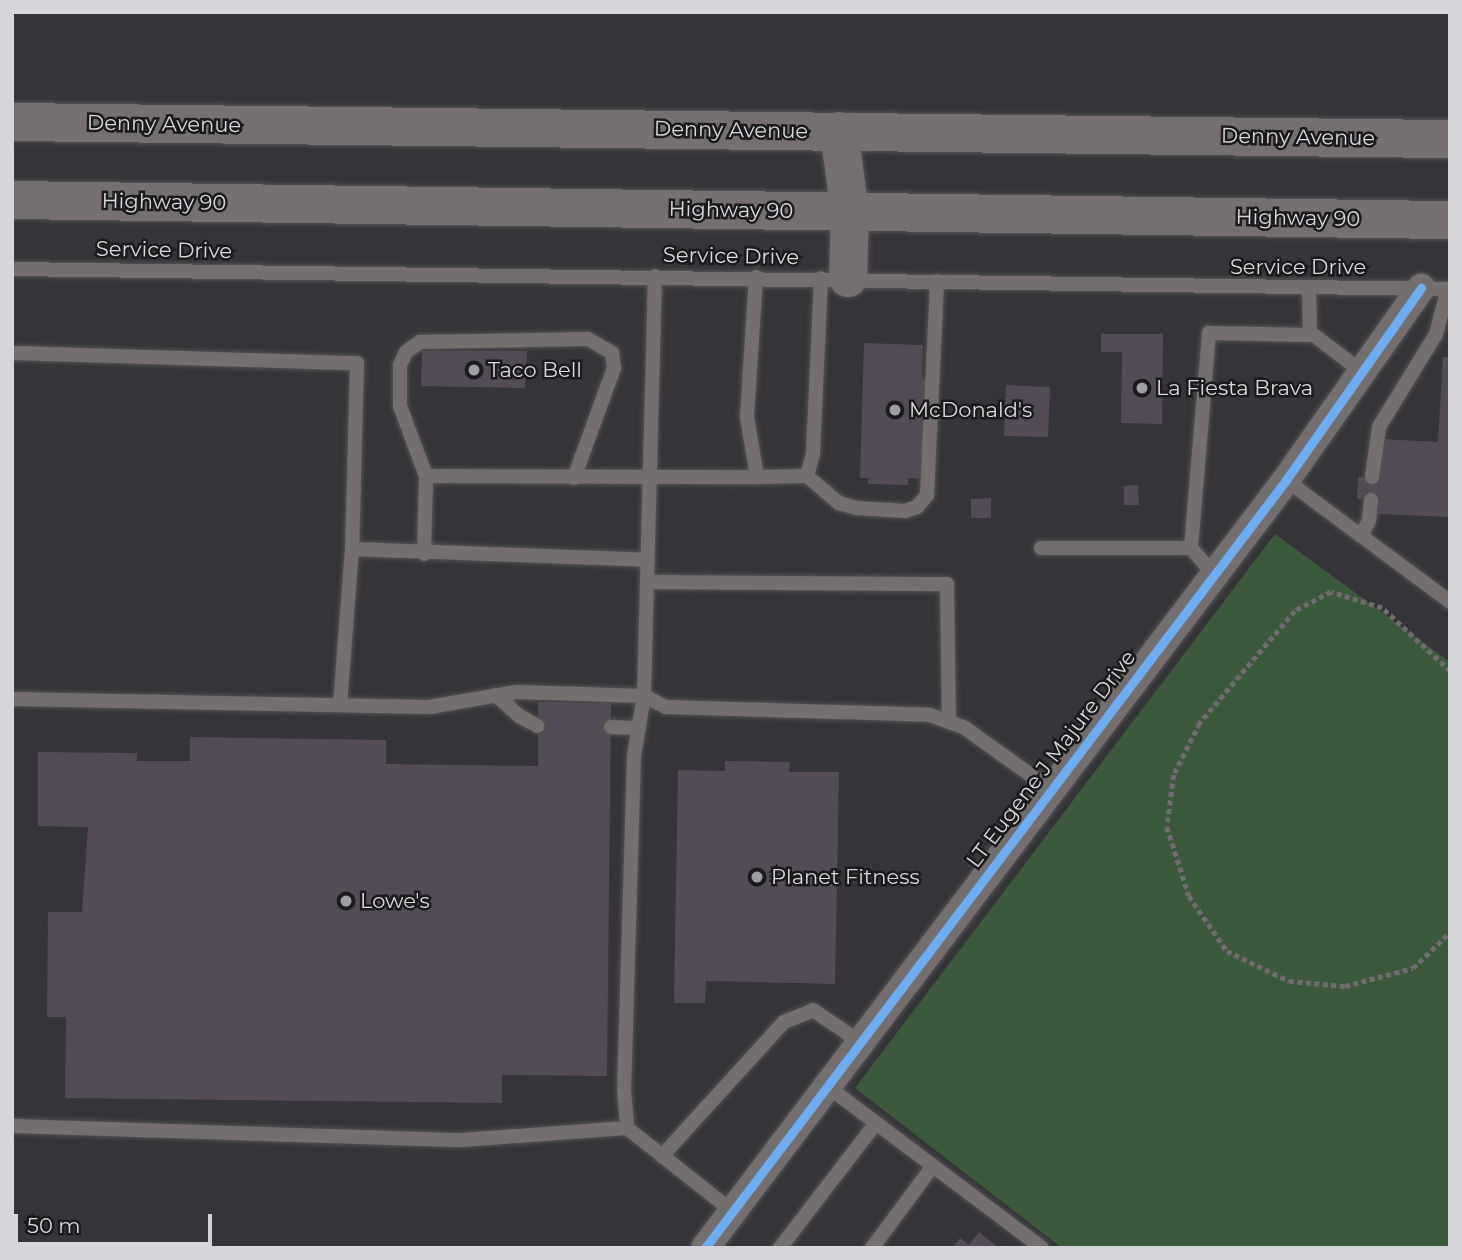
<!DOCTYPE html>
<html>
<head>
<meta charset="utf-8">
<style>
  body { margin:0 }
  #map { position:relative; width:1462px; height:1260px; overflow:hidden; background:#353438; font-family:Montserrat,sans-serif }
  div>[style] { position:absolute }
  [style*='--x'] { left:calc(var(--x)*1px); top:calc(var(--y)*1px); width:calc(var(--w)*1px); rotate:calc(var(--a)*1deg) }
  .green>* { inset:0; background:#3d593c }
  .building>* { inset:0; background:#534c56 }
  .path>* { height:4.5px; margin-top:-2.25px; transform-origin:0; background:repeating-linear-gradient(90deg,#706b6e 0 5px,transparent 0 8.5px) }
  .roads { filter:drop-shadow(0 0 2px #525254) drop-shadow(0 0 2px #525254) }
  .lane>* { height:14px; margin:-7px; padding:0 7px; transform-origin:7px; border-radius:7px; background:#756e6f }
  .street>* { height:28px; margin:-14px; padding:0 14px; transform-origin:14px; border-radius:14px; background:#756e6f }
  .primary>* { height:38px; margin:-19px; padding:0 19px; transform-origin:19px; border-radius:19px; background:#766f71 }
  .cycleway>* { height:9px; margin:-4.5px; padding:0 4.5px; transform-origin:4.5px; border-radius:4.5px; background:#6dadf4 }
  .dots>* { width:19px; height:19px; translate:-50% -50%; box-sizing:border-box; border:4px solid #1b1b1e; border-radius:50% }
  span { translate:-50% -50%; white-space:nowrap; text-align:center; line-height:1.15; -webkit-text-stroke:5px #1b1b1e; paint-order:stroke }
  .street-label { font-size:21px; color:#d6d5d9 }
  .poi-label { font-size:21px; color:#d6d5d9 }
  .left { translate:0 -50%; text-align:left }
  .frame { position:absolute; inset:0; border:14px solid #d6d5d9; pointer-events:none }
  .scale { position:absolute; left:14px; top:1214px; width:198px; height:32px; box-sizing:border-box; border:4px solid #d6d5d9; border-top:0; padding-left:9px; font-size:21px; line-height:24px; white-space:nowrap; color:#d6d5d9; -webkit-text-stroke:5px #1b1b1e; paint-order:stroke }
</style>
</head>
<body>
<div id="map">
  <div class="green">
    <i style="clip-path:polygon(1275px 534px,1450px 662px,1450px 1248px,1062px 1248px,855px 1088px)"></i>
  </div>
  <div class="building">
    <i style="clip-path:polygon(1101px 334px,1163px 334px,1162px 424px,1121px 423px,1122px 352px,1101px 352px)"></i>
    <i style="clip-path:polygon(864px 343px,923px 345px,922px 379px,930px 379px,923px 479px,908px 478px,908px 485px,868px 484px,868px 478px,860px 478px)"></i>
    <i style="clip-path:polygon(422px 351px,527px 351px,525px 388px,421px 386px)"></i>
    <i style="clip-path:polygon(1443px 357px,1450px 357px,1450px 517px,1378px 514px,1378px 500px,1357px 499px,1358px 477px,1379px 478px,1381px 439px,1438px 442px)"></i>
    <i style="clip-path:polygon(1006px 385px,1050px 387px,1048px 437px,1004px 436px)"></i>
    <i style="clip-path:polygon(1138px 485px,1139px 505px,1124px 505px,1124px 486px)"></i>
    <i style="clip-path:polygon(991px 498px,991px 518px,971px 518px,971px 499px)"></i>
    <i style="clip-path:polygon(538px 702px,611px 703px,607px 1076px,502px 1075px,502px 1103px,65px 1098px,66px 1017px,47px 1017px,48px 912px,82px 912px,88px 827px,38px 826px,38px 752px,137px 753px,137px 761px,190px 761px,190px 737px,386px 740px,386px 764px,538px 766px)"></i>
    <i style="clip-path:polygon(725px 761px,790px 762px,789px 772px,839px 772px,835px 984px,706px 981px,705px 1003px,674px 1003px,678px 770px,725px 771px)"></i>
    <i style="clip-path:polygon(979px 1232px,999px 1248px,953px 1248px,960px 1238px,969px 1245px)"></i>
  </div>
  <div class="path">
    <i style="--x:1450;--y:671;--w:93;--a:-137.2"></i>
    <i style="--x:1382;--y:608;--w:53;--a:-162.6"></i>
    <i style="--x:1331;--y:592;--w:41;--a:152.2"></i>
    <i style="--x:1295;--y:611;--w:147;--a:130.3"></i>
    <i style="--x:1200;--y:723;--w:58;--a:116.6"></i>
    <i style="--x:1174;--y:775;--w:52;--a:97.7"></i>
    <i style="--x:1167;--y:827;--w:72;--a:72.3"></i>
    <i style="--x:1189;--y:896;--w:67;--a:55.4"></i>
    <i style="--x:1227;--y:951;--w:69;--a:25.8"></i>
    <i style="--x:1289;--y:981;--w:56;--a:5.1"></i>
    <i style="--x:1345;--y:986;--w:70;--a:-14.8"></i>
    <i style="--x:1413;--y:968;--w:52;--a:-44.2"></i>
  </div>
  <div class="roads">
    <div class="lane">
      <i style="--x:12;--y:269;--w:1438;--a:0.8"></i>
      <i style="--x:655;--y:276;--w:420;--a:91.5"></i>
      <i style="--x:644;--y:696;--w:61;--a:99.5"></i>
      <i style="--x:634;--y:756;--w:334;--a:91.7"></i>
      <i style="--x:624;--y:1090;--w:38;--a:85"></i>
      <i style="--x:627;--y:1128;--w:134;--a:38.3"></i>
      <i style="--x:756;--y:277;--w:140;--a:93.7"></i>
      <i style="--x:747;--y:417;--w:61;--a:80.5"></i>
      <i style="--x:757;--y:477;--w:50;--a:-1.1"></i>
      <i style="--x:807;--y:476;--w:23;--a:-75"></i>
      <i style="--x:813;--y:454;--w:176;--a:-87.4"></i>
      <i style="--x:1310;--y:332;--w:66;--a:37.6"></i>
      <i style="--x:12;--y:353;--w:345;--a:1.7"></i>
      <i style="--x:357;--y:363;--w:186;--a:91.5"></i>
      <i style="--x:352;--y:549;--w:296;--a:2.1"></i>
      <i style="--x:426;--y:476;--w:75;--a:-110.4"></i>
      <i style="--x:400;--y:406;--w:41;--a:-90"></i>
      <i style="--x:400;--y:365;--w:14;--a:-65"></i>
      <i style="--x:406;--y:352;--w:17;--a:-36"></i>
      <i style="--x:420;--y:342;--w:168;--a:-1"></i>
      <i style="--x:588;--y:339;--w:28;--a:30"></i>
      <i style="--x:612;--y:353;--w:15;--a:82"></i>
      <i style="--x:614;--y:368;--w:117;--a:110"></i>
      <i style="--x:807;--y:476;--w:42;--a:40.2"></i>
      <i style="--x:839;--y:503;--w:19;--a:16"></i>
      <i style="--x:857;--y:508;--w:48;--a:3.6"></i>
      <i style="--x:905;--y:511;--w:13;--a:-18"></i>
      <i style="--x:917;--y:507;--w:16;--a:-50"></i>
      <i style="--x:927;--y:495;--w:214;--a:-87.3"></i>
      <i style="--x:1372;--y:477;--w:50;--a:-82"></i>
      <i style="--x:1379;--y:427;--w:109;--a:-58.5"></i>
      <i style="--x:1436;--y:334;--w:47;--a:-75.1"></i>
      <i style="--x:1286;--y:480;--w:204;--a:36.6"></i>
      <i style="--x:1361;--y:536;--w:18;--a:-63"></i>
      <i style="--x:1369;--y:520;--w:20;--a:-84"></i>
      <i style="--x:1041;--y:548;--w:150;--a:0"></i>
      <i style="--x:424;--y:554;--w:78;--a:-88.5"></i>
      <i style="--x:426;--y:476;--w:331;--a:0.2"></i>
      <i style="--x:1214;--y:575;--w:35;--a:-130"></i>
      <i style="--x:1191;--y:548;--w:216;--a:-85.2"></i>
      <i style="--x:1209;--y:333;--w:101;--a:1.1"></i>
      <i style="--x:1310;--y:335;--w:47;--a:-91.2"></i>
      <i style="--x:647;--y:582;--w:300;--a:0.4"></i>
      <i style="--x:947;--y:584;--w:138;--a:89.2"></i>
      <i style="--x:496;--y:695;--w:31;--a:42"></i>
      <i style="--x:519;--y:716;--w:21;--a:28"></i>
      <i style="--x:12;--y:699;--w:417;--a:1.1"></i>
      <i style="--x:429;--y:707;--w:89;--a:-9.7"></i>
      <i style="--x:517;--y:692;--w:127;--a:1.8"></i>
      <i style="--x:644;--y:696;--w:25;--a:27"></i>
      <i style="--x:666;--y:707;--w:264;--a:1.7"></i>
      <i style="--x:930;--y:715;--w:37;--a:20"></i>
      <i style="--x:965;--y:728;--w:105;--a:35.7"></i>
      <i style="--x:340;--y:705;--w:156;--a:-85.6"></i>
      <i style="--x:611;--y:727;--w:28;--a:2"></i>
      <i style="--x:827;--y:1086;--w:269;--a:37"></i>
      <i style="--x:12;--y:1126;--w:450;--a:1.8"></i>
      <i style="--x:462;--y:1140;--w:165;--a:-4.2"></i>
      <i style="--x:662;--y:1156;--w:181;--a:-47.7"></i>
      <i style="--x:784;--y:1022;--w:31;--a:-22"></i>
      <i style="--x:813;--y:1010;--w:57;--a:34.2"></i>
      <i style="--x:780;--y:1248;--w:156;--a:-52.5"></i>
      <i style="--x:872;--y:1248;--w:102;--a:-53.4"></i>
    </div>
    <div class="street">
      <i style="--x:705;--y:1248;--w:963;--a:-52.89"></i>
      <i style="--x:1286;--y:480;--w:235;--a:-54.9"></i>
    </div>
    <div class="primary">
      <i style="--x:12;--y:122;--w:1438;--a:0.68"></i>
      <i style="--x:839;--y:131;--w:82;--a:82.3"></i>
      <i style="--x:850;--y:212;--w:66;--a:91.7"></i>
      <i style="--x:12;--y:200;--w:1438;--a:0.8"></i>
    </div>
  </div>
  <div class="cycleway">
    <i style="--x:705;--y:1248;--w:963;--a:-52.89"></i>
    <i style="--x:1286;--y:480;--w:235;--a:-54.9"></i>
  </div>
  <div class="dots">
    <i style="left:474px;top:370px;background:#9e9da1"></i>
    <i style="left:1142px;top:388px;background:#9e9da1"></i>
    <i style="left:895px;top:410px;background:#9e9da1"></i>
    <i style="left:757px;top:877px;background:#9e9da1"></i>
    <i style="left:346px;top:901px;background:#9e9da1"></i>
  </div>
  <div class="street-label">
    <span style="left:164px;top:124px;rotate:1deg">Denny Avenue</span>
    <span style="left:731px;top:130px;rotate:1deg">Denny Avenue</span>
    <span style="left:1298px;top:137px;rotate:1deg">Denny Avenue</span>
    <span style="left:164px;top:202px;rotate:1deg">Highway 90</span>
    <span style="left:731px;top:210px;rotate:1deg">Highway 90</span>
    <span style="left:1298px;top:218px;rotate:1deg">Highway 90</span>
    <span style="left:164px;top:250px;rotate:1deg">Service Drive</span>
    <span style="left:731px;top:256px;rotate:1deg">Service Drive</span>
    <span style="left:1298px;top:267px">Service Drive</span>
    <span style="left:1051px;top:759px;rotate:-53deg">LT Eugene J Majure Drive</span>
  </div>
  <div class="poi-label">
    <span class="left" style="left:488px;top:370px">Taco Bell</span>
    <span class="left" style="left:1156px;top:388px">La Fiesta Brava</span>
    <span class="left" style="left:909px;top:410px">McDonald's</span>
    <span class="left" style="left:771px;top:877px">Planet Fitness</span>
    <span class="left" style="left:360px;top:901px">Lowe's</span>
  </div>
  <div class="frame"></div>
  <div class="scale">50 m</div>
</div>
</body>
</html>
